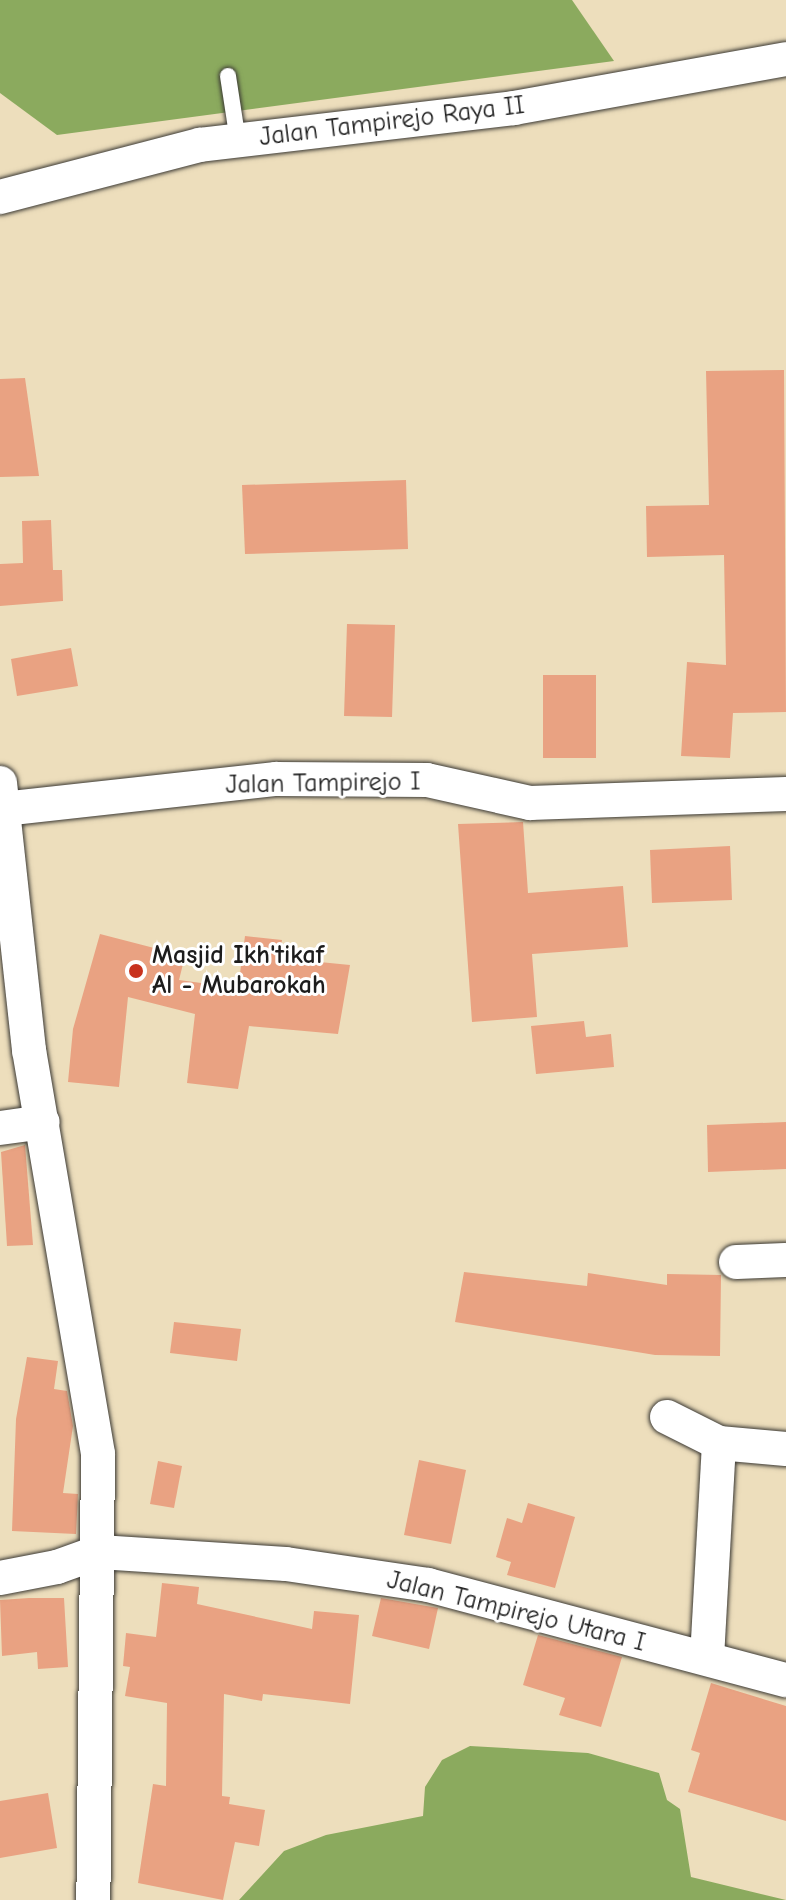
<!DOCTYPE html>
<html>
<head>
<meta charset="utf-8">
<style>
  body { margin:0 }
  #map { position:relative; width:786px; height:1900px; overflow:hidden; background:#eddebc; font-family:"Comic Neue",sans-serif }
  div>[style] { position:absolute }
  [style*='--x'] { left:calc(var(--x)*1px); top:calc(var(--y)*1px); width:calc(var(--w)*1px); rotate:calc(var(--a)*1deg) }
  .forest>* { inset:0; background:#8baa5e }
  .building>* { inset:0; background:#e9a282 }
  .roads { filter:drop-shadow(0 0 2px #3b3934) drop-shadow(0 0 2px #3b3934) }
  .service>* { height:16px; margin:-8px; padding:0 8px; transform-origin:8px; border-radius:8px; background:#fff }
  .minor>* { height:34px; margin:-17px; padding:0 17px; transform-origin:17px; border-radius:17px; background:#fff }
  .dots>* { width:22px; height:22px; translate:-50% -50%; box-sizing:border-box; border:4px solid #fff; border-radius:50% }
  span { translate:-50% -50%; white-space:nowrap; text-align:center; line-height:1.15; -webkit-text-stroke:6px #fff; paint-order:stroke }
  .street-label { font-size:26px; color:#1c1c1c }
  .poi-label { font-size:26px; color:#1c1c1c; font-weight:700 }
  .left { translate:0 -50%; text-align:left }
</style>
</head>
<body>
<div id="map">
  <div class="forest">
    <i style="clip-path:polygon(0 0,572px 0,614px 61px,57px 135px,0 93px)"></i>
    <i style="clip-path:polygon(470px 1746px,588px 1753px,659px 1773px,667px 1800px,680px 1809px,691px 1877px,786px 1900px,239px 1900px,284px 1851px,326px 1835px,423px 1816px,425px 1787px,442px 1760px)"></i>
  </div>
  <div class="building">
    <i style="clip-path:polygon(784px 370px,786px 712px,733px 713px,730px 758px,681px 756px,687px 662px,726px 665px,724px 555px,647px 557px,646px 506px,709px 505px,706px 371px)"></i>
    <i style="clip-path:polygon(25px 378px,39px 476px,0 477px,0 379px)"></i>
    <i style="clip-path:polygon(406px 480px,408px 549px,245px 554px,242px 485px)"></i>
    <i style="clip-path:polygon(51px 520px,53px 570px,62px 570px,63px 601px,0 606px,0 564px,23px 563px,22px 521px)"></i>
    <i style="clip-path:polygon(347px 624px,395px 625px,392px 717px,344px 716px)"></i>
    <i style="clip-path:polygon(71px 648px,78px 686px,17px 696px,11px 659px)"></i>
    <i style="clip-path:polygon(543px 675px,596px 675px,596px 758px,543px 758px)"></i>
    <i style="clip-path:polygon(523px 822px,528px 893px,623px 886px,628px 947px,532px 954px,537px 1017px,472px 1022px,458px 824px)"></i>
    <i style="clip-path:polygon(730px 846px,732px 900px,652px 903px,650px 850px)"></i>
    <i style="clip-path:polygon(100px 934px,185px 956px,179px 980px,238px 988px,245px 936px,282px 940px,279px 958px,350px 965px,338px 1034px,249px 1026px,238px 1089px,187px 1083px,195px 1014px,128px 997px,119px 1087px,68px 1082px,73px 1029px)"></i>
    <i style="clip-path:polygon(584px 1021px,586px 1037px,611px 1034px,614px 1067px,536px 1074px,531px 1026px)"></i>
    <i style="clip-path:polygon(786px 1122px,786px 1169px,708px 1172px,707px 1125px)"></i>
    <i style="clip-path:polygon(25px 1145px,33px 1245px,7px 1246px,1px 1152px)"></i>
    <i style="clip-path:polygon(464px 1272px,587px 1286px,588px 1273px,667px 1285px,667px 1274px,721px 1275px,720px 1356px,655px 1355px,455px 1322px)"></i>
    <i style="clip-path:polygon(174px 1322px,241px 1329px,237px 1361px,170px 1353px)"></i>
    <i style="clip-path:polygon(27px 1357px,58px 1361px,54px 1389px,67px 1391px,73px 1426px,63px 1493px,78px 1494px,76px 1534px,12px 1531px,16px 1419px)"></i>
    <i style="clip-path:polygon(419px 1460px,466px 1470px,451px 1544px,404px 1535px)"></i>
    <i style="clip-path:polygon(158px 1461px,182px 1466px,174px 1508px,150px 1504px)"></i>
    <i style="clip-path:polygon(528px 1503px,575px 1517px,555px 1588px,507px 1575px,511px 1562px,496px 1557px,507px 1518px,522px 1523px)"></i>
    <i style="clip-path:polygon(162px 1583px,199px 1587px,197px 1604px,312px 1629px,314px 1611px,359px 1615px,350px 1704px,263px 1694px,262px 1701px,224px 1694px,222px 1796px,230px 1797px,229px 1804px,265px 1810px,259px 1846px,235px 1842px,223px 1900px,138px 1883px,153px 1784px,166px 1786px,167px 1703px,125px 1696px,130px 1667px,123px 1666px,126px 1633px,156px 1637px)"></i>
    <i style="clip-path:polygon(29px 1598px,64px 1598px,68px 1667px,38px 1669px,37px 1652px,2px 1656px,0 1600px)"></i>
    <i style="clip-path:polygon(381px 1598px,438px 1608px,429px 1649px,372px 1636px)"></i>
    <i style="clip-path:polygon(538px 1635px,622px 1657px,601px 1727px,559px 1715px,565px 1698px,523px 1685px)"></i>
    <i style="clip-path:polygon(711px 1683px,786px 1706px,786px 1821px,688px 1792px,700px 1753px,691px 1750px)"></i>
    <i style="clip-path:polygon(48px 1793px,57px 1848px,0 1858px,0 1801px)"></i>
  </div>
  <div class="roads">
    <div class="service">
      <i style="--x:228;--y:76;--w:66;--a:81.3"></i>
    </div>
    <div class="minor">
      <i style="--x:0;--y:197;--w:207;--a:-14.6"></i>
      <i style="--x:200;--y:145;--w:316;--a:-6.7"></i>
      <i style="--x:514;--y:108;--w:276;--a:-10.2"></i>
      <i style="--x:0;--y:783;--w:269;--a:83.8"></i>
      <i style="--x:29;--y:1050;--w:410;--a:80.3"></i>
      <i style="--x:98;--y:1454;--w:446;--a:90.6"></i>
      <i style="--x:3;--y:809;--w:275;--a:-6.3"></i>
      <i style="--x:276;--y:779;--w:151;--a:0.4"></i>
      <i style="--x:427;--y:780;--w:106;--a:12.6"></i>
      <i style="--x:530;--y:803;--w:256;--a:-2"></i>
      <i style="--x:0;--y:1128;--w:43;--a:-7.9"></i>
      <i style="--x:736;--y:1262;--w:50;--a:-2.3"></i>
      <i style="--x:667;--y:1417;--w:58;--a:26.6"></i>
      <i style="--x:719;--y:1443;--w:67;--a:5.1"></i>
      <i style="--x:0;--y:1578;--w:58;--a:-10.9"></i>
      <i style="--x:57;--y:1567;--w:45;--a:-19.7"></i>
      <i style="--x:99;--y:1552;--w:187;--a:3.7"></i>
      <i style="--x:286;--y:1564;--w:144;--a:8.4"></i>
      <i style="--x:428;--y:1585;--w:370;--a:14.9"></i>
      <i style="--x:707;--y:1658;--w:215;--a:-86.8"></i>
    </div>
  </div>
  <div class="dots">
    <i style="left:136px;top:971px;background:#c8321e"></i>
  </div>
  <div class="street-label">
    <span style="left:392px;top:122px;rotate:-7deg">Jalan Tampirejo Raya II</span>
    <span style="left:323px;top:784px;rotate:-1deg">Jalan Tampirejo I</span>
    <span style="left:516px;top:1612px;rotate:14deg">Jalan Tampirejo Utara I</span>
  </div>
  <div class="poi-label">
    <span class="left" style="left:152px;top:971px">Masjid Ikh'tikaf<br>Al - Mubarokah</span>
  </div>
</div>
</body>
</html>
